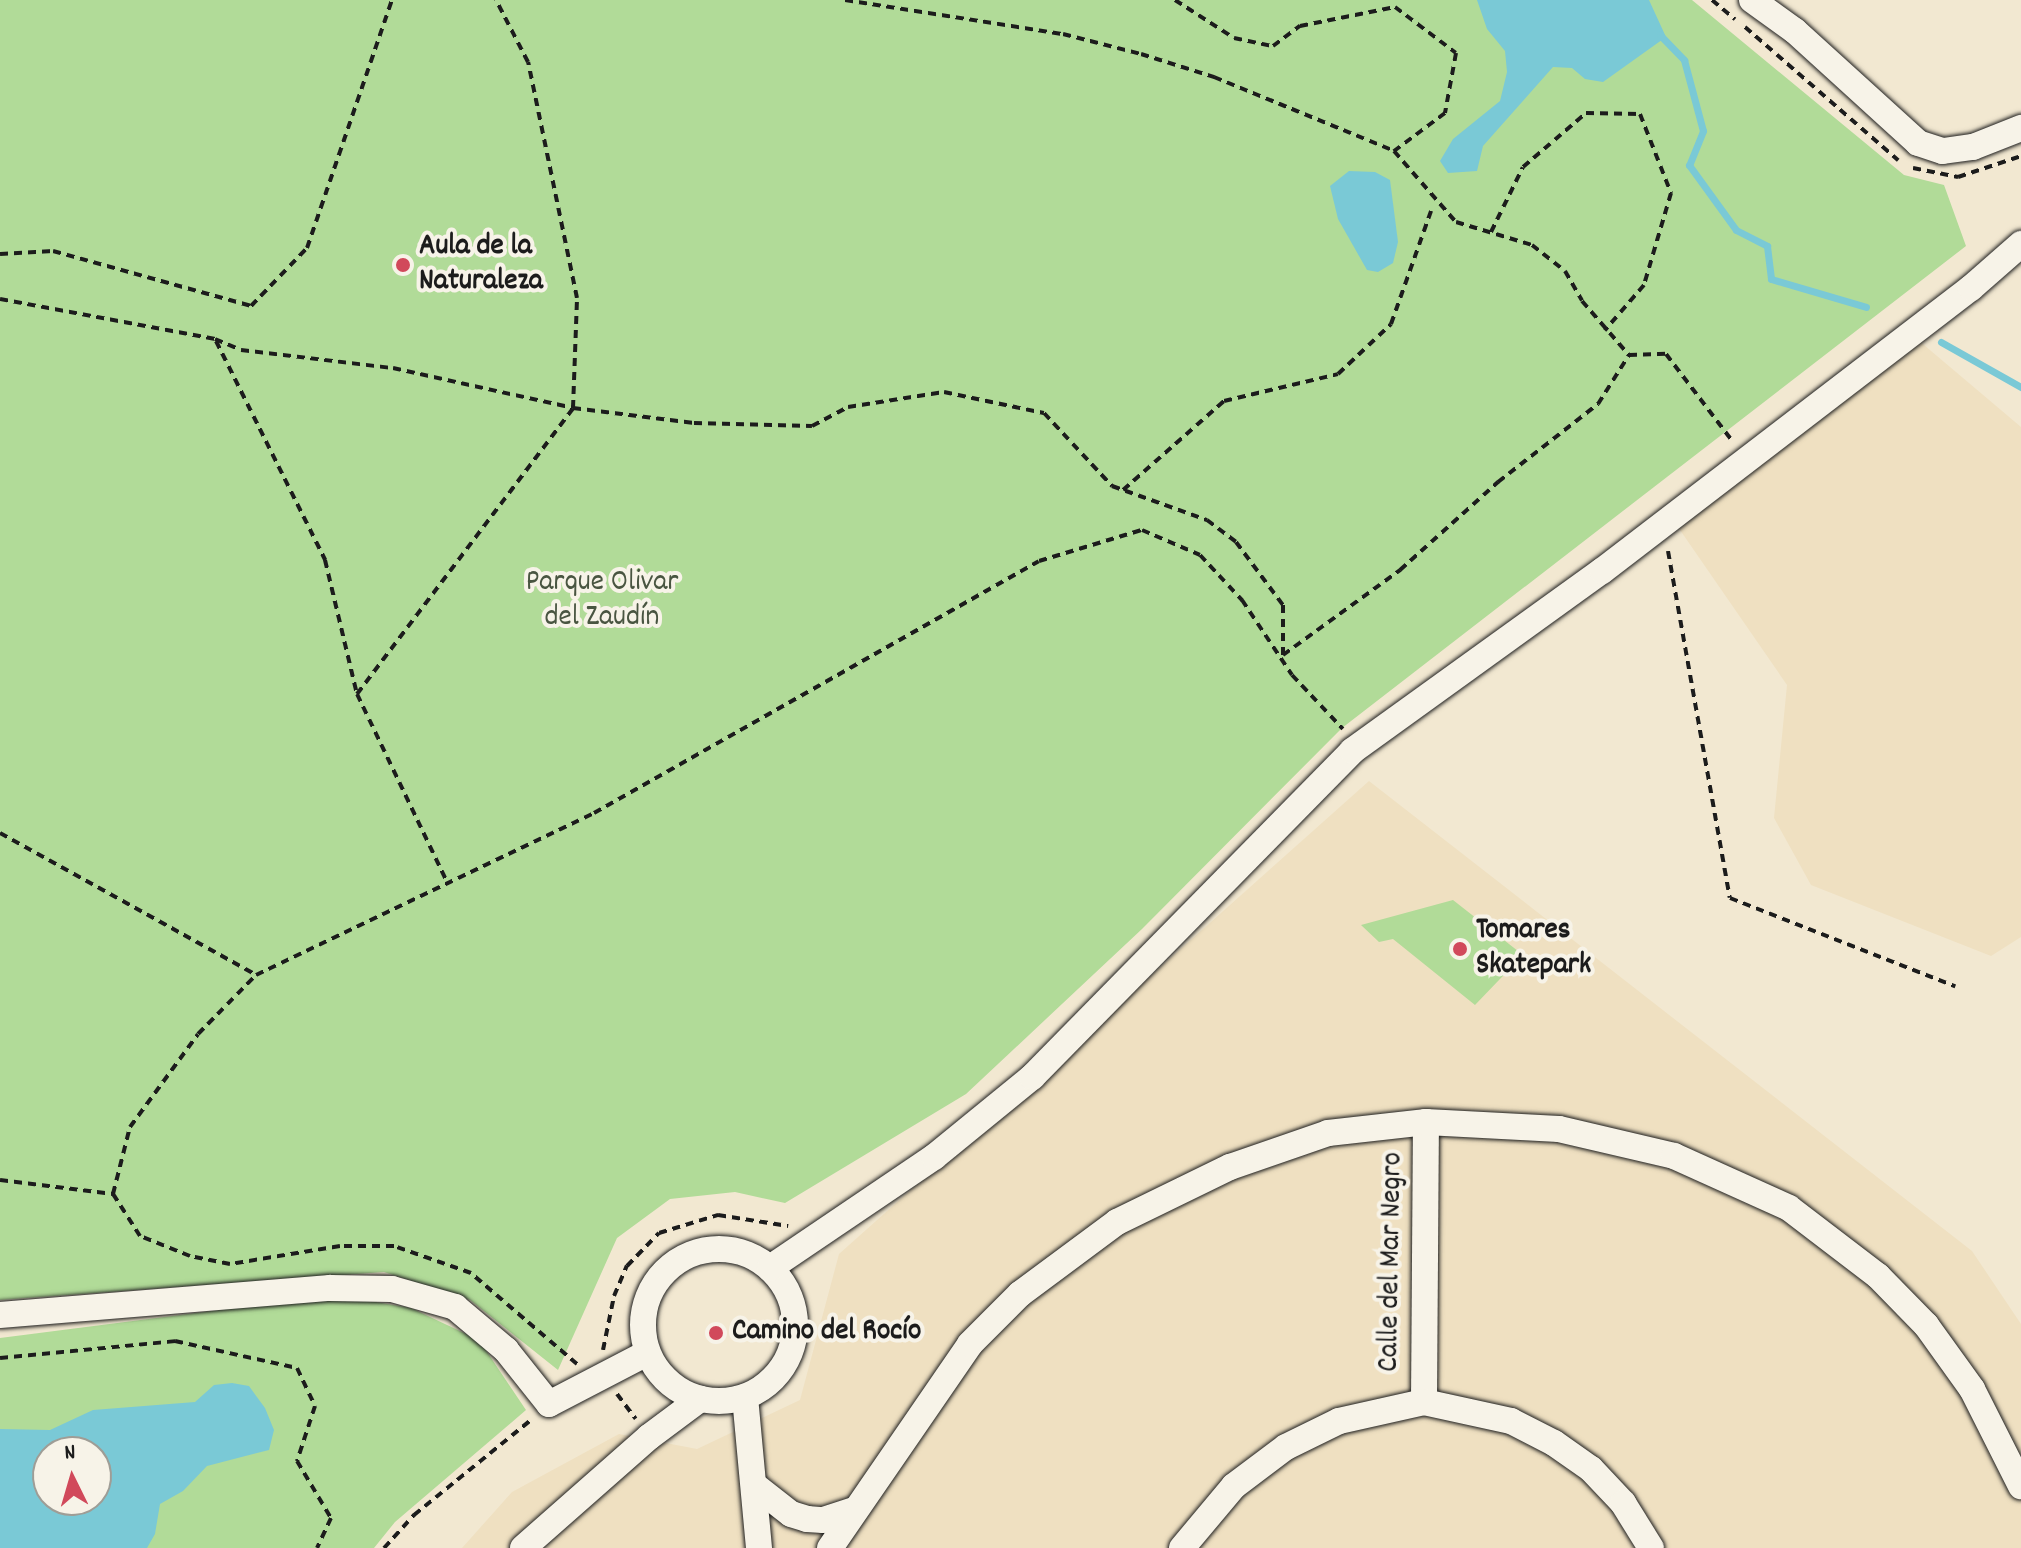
<!DOCTYPE html>
<html>
<head>
<meta charset="utf-8">
<style>
  body { margin:0 }
  #map { position:relative; width:2021px; height:1548px; overflow:hidden; background:#f2e8d1; font-family:Dekko,sans-serif }
  div>[style] { position:absolute }
  [style*='--x'] { left:calc(var(--x)*1px); top:calc(var(--y)*1px); width:calc(var(--w)*1px); rotate:calc(var(--a)*1deg) }
  .built>* { inset:0; background:#efe0c1 }
  .green>* { inset:0; background:#b1db98 }
  .water>* { inset:0; background:#7ac9d6 }
  .stream>* { height:7px; margin:-3.5px; padding:0 3.5px; transform-origin:3.5px; border-radius:3.5px; background:#7ac9d6 }
  .path>* { height:4px; margin-top:-2px; transform-origin:0; background:repeating-linear-gradient(90deg,#1c1c1c 0 8px,transparent 0 14px) }
  .roads { filter:drop-shadow(0 0 2px #1c1c1c) drop-shadow(0 0 2px #1c1c1c) }
  .minor>* { height:26px; margin:-13px; padding:0 13px; transform-origin:13px; border-radius:13px; background:#f7f3e8 }
  .minor>.ring { margin:-13px; padding:0; box-sizing:content-box; background:none; border:26px solid #f7f3e8; border-radius:50% }
  .dots>* { width:22px; height:22px; translate:-50% -50%; box-sizing:border-box; border:4px solid #f7f3e8; border-radius:50% }
  span { translate:-50% -50%; white-space:nowrap; text-align:center; line-height:1.15; -webkit-text-stroke:8px #f7f3e8; paint-order:stroke }
  .poi-label { font-size:30px; color:#1c1c1c; font-weight:700 }
  .left { translate:0 -50%; text-align:left }
  .park-label { font-size:30px; color:#495541 }
  .street-label { font-size:30px; color:#1c1c1c }
  .north { position:absolute; left:32px; top:1436px; width:80px; height:80px; box-sizing:border-box; background:#f7f3e8; border:2px solid #9f9d96; border-radius:50%; rotate:355deg; font-size:22px; font-weight:700; line-height:32px; text-align:center; color:#1c1c1c }
  .north::after { content:''; display:block; margin:auto; width:28px; height:36px; background:#d1495b; clip-path:polygon(50% 0,100% 100%,50% 72%,0 100%) }
</style>
</head>
<body>
<div id="map">
  <div class="built">
    <i style="clip-path:polygon(1911px 334px,2021px 427px,2021px 937px,1991px 956px,1811px 885px,1774px 818px,1787px 685px,1671px 517px)"></i>
    <i style="clip-path:polygon(1369px 781px,1972px 1251px,2021px 1324px,2021px 1548px,462px 1548px,512px 1492px,619px 1434px,697px 1449px,800px 1400px,839px 1254px)"></i>
  </div>
  <div class="green">
    <i style="clip-path:polygon(0 0,1692px 0,1904px 175px,1944px 185px,1966px 246px,1342px 728px,1142px 929px,966px 1094px,785px 1203px,735px 1192px,670px 1199px,617px 1238px,558px 1370px,470px 1300px,384px 1272px,0 1300px)"></i>
    <i style="clip-path:polygon(1453px 900px,1523px 955px,1475px 1005px,1393px 939px,1379px 942px,1361px 925px)"></i>
    <i style="clip-path:polygon(evenodd,335px 1295px,411px 1308px,479px 1340px,526px 1410px,395px 1522px,374px 1548px,0 1548px,0 1338px,335px 1295px,48px 1452px,96px 1452px,96px 1500px,48px 1500px,48px 1452px)"></i>
  </div>
  <div class="water">
    <i style="clip-path:polygon(1477px 0,1649px 0,1666px 37px,1603px 82px,1585px 79px,1572px 68px,1553px 67px,1483px 146px,1477px 171px,1448px 173px,1440px 161px,1453px 139px,1500px 101px,1507px 72px,1505px 51px,1487px 29px)"></i>
    <i style="clip-path:polygon(1349px 171px,1375px 172px,1390px 180px,1398px 242px,1393px 263px,1378px 272px,1367px 270px,1338px 219px,1330px 186px)"></i>
    <i style="clip-path:polygon(evenodd,232px 1383px,249px 1386px,265px 1408px,274px 1430px,269px 1450px,207px 1466px,183px 1491px,160px 1504px,155px 1534px,147px 1548px,0 1548px,0 1429px,50px 1430px,93px 1410px,195px 1402px,214px 1385px,232px 1383px,48px 1452px,96px 1452px,96px 1500px,48px 1500px,48px 1452px)"></i>
  </div>
  <div class="stream">
    <i style="--x:1660;--y:35;--w:35;--a:46"></i>
    <i style="--x:1684;--y:60;--w:73;--a:75"></i>
    <i style="--x:1703;--y:131;--w:37;--a:112"></i>
    <i style="--x:1689;--y:165;--w:80;--a:54.1"></i>
    <i style="--x:1736;--y:230;--w:35;--a:27"></i>
    <i style="--x:1767;--y:246;--w:33;--a:83"></i>
    <i style="--x:1771;--y:279;--w:99;--a:16.4"></i>
    <i style="--x:1941;--y:342;--w:92;--a:29.4"></i>
  </div>
  <div class="path">
    <i style="--x:845;--y:0;--w:221;--a:8.9"></i>
    <i style="--x:1063;--y:34;--w:81;--a:14.4"></i>
    <i style="--x:1141;--y:54;--w:77;--a:17.5"></i>
    <i style="--x:1214;--y:77;--w:195;--a:22.3"></i>
    <i style="--x:1394;--y:151;--w:94;--a:48.9"></i>
    <i style="--x:1456;--y:222;--w:79;--a:16.8"></i>
    <i style="--x:1532;--y:245;--w:42;--a:38.2"></i>
    <i style="--x:1565;--y:271;--w:34;--a:60"></i>
    <i style="--x:1582;--y:301;--w:72;--a:49"></i>
    <i style="--x:1629;--y:355;--w:37;--a:-2"></i>
    <i style="--x:1666;--y:354;--w:111;--a:52.7"></i>
    <i style="--x:1175;--y:0;--w:70;--a:32.8"></i>
    <i style="--x:1234;--y:38;--w:40;--a:12"></i>
    <i style="--x:1273;--y:46;--w:34;--a:-37"></i>
    <i style="--x:1300;--y:26;--w:97;--a:-11.3"></i>
    <i style="--x:1395;--y:7;--w:76;--a:37"></i>
    <i style="--x:1456;--y:53;--w:61;--a:100.4"></i>
    <i style="--x:1445;--y:113;--w:64;--a:143.3"></i>
    <i style="--x:1712;--y:0;--w:30;--a:40"></i>
    <i style="--x:1745;--y:27;--w:203;--a:41"></i>
    <i style="--x:1913;--y:168;--w:46;--a:11.3"></i>
    <i style="--x:1958;--y:177;--w:66;--a:-18.4"></i>
    <i style="--x:1491;--y:232;--w:72;--a:-63.8"></i>
    <i style="--x:1523;--y:167;--w:83;--a:-40.6"></i>
    <i style="--x:1586;--y:113;--w:54;--a:1.1"></i>
    <i style="--x:1640;--y:114;--w:85;--a:68.6"></i>
    <i style="--x:1671;--y:193;--w:96;--a:106.4"></i>
    <i style="--x:1644;--y:285;--w:60;--a:130.9"></i>
    <i style="--x:0;--y:254;--w:53;--a:-3.2"></i>
    <i style="--x:53;--y:251;--w:205;--a:15.5"></i>
    <i style="--x:251;--y:306;--w:81;--a:-46"></i>
    <i style="--x:307;--y:248;--w:262;--a:-71.1"></i>
    <i style="--x:0;--y:299;--w:219;--a:10.5"></i>
    <i style="--x:215;--y:339;--w:28;--a:23"></i>
    <i style="--x:241;--y:350;--w:153;--a:6.8"></i>
    <i style="--x:393;--y:368;--w:184;--a:12.5"></i>
    <i style="--x:573;--y:408;--w:122;--a:7.1"></i>
    <i style="--x:694;--y:423;--w:118;--a:1.5"></i>
    <i style="--x:812;--y:426;--w:41;--a:-27.8"></i>
    <i style="--x:848;--y:407;--w:97;--a:-8.9"></i>
    <i style="--x:944;--y:392;--w:102;--a:11.9"></i>
    <i style="--x:1044;--y:413;--w:100;--a:47"></i>
    <i style="--x:1112;--y:486;--w:101;--a:19.7"></i>
    <i style="--x:1207;--y:520;--w:36;--a:37"></i>
    <i style="--x:1236;--y:542;--w:79;--a:53.3"></i>
    <i style="--x:1283;--y:605;--w:50;--a:90"></i>
    <i style="--x:216;--y:341;--w:245;--a:63.5"></i>
    <i style="--x:325;--y:560;--w:138;--a:76.6"></i>
    <i style="--x:357;--y:694;--w:211;--a:64.4"></i>
    <i style="--x:1123;--y:490;--w:135;--a:-41.4"></i>
    <i style="--x:1224;--y:401;--w:117;--a:-13.3"></i>
    <i style="--x:1338;--y:374;--w:73;--a:-43.3"></i>
    <i style="--x:1391;--y:324;--w:120;--a:-70.5"></i>
    <i style="--x:1668;--y:551;--w:352;--a:79.9"></i>
    <i style="--x:1730;--y:898;--w:242;--a:21.4"></i>
    <i style="--x:1283;--y:655;--w:145;--a:-36"></i>
    <i style="--x:1400;--y:570;--w:132;--a:-41.9"></i>
    <i style="--x:1498;--y:482;--w:127;--a:-38"></i>
    <i style="--x:1598;--y:404;--w:58;--a:-57.7"></i>
    <i style="--x:357;--y:694;--w:358;--a:-52.9"></i>
    <i style="--x:573;--y:408;--w:110;--a:-87.9"></i>
    <i style="--x:577;--y:298;--w:241;--a:-101.7"></i>
    <i style="--x:528;--y:62;--w:70;--a:-117.3"></i>
    <i style="--x:0;--y:833;--w:293;--a:29"></i>
    <i style="--x:0;--y:1180;--w:114;--a:7.1"></i>
    <i style="--x:603;--y:1350;--w:55;--a:-78.5"></i>
    <i style="--x:614;--y:1296;--w:33;--a:-67"></i>
    <i style="--x:627;--y:1266;--w:46;--a:-45.9"></i>
    <i style="--x:659;--y:1233;--w:62;--a:-17"></i>
    <i style="--x:718;--y:1215;--w:71;--a:8.9"></i>
    <i style="--x:0;--y:1358;--w:176;--a:-5.5"></i>
    <i style="--x:175;--y:1341;--w:125;--a:12.5"></i>
    <i style="--x:297;--y:1368;--w:42;--a:64.7"></i>
    <i style="--x:315;--y:1406;--w:58;--a:108.1"></i>
    <i style="--x:297;--y:1461;--w:66;--a:59.2"></i>
    <i style="--x:331;--y:1518;--w:33;--a:115"></i>
    <i style="--x:577;--y:1364;--w:140;--a:-139.4"></i>
    <i style="--x:471;--y:1273;--w:82;--a:-160.7"></i>
    <i style="--x:394;--y:1246;--w:54;--a:180"></i>
    <i style="--x:340;--y:1246;--w:111;--a:170.7"></i>
    <i style="--x:230;--y:1264;--w:41;--a:-168.7"></i>
    <i style="--x:190;--y:1256;--w:54;--a:-158.2"></i>
    <i style="--x:140;--y:1236;--w:50;--a:-122.7"></i>
    <i style="--x:113;--y:1194;--w:69;--a:-75.8"></i>
    <i style="--x:130;--y:1127;--w:115;--a:-53.8"></i>
    <i style="--x:198;--y:1034;--w:83;--a:-45.5"></i>
    <i style="--x:256;--y:975;--w:375;--a:-25.6"></i>
    <i style="--x:594;--y:813;--w:511;--a:-29.52"></i>
    <i style="--x:1039;--y:561;--w:108;--a:-16.8"></i>
    <i style="--x:1142;--y:530;--w:63;--a:23.3"></i>
    <i style="--x:1200;--y:555;--w:62;--a:47"></i>
    <i style="--x:1242;--y:600;--w:90;--a:56.3"></i>
    <i style="--x:1292;--y:675;--w:74;--a:46.6"></i>
    <i style="--x:617;--y:1394;--w:31;--a:53"></i>
    <i style="--x:384;--y:1548;--w:45;--a:-47.7"></i>
    <i style="--x:414;--y:1515;--w:152;--a:-39.1"></i>
  </div>
  <div class="roads">
    <div class="minor">
      <i style="--x:1752;--y:0;--w:53;--a:35.8"></i>
      <i style="--x:1795;--y:31;--w:166;--a:42.3"></i>
      <i style="--x:1918;--y:143;--w:26;--a:18"></i>
      <i style="--x:1943;--y:151;--w:30;--a:-8"></i>
      <i style="--x:1973;--y:147;--w:52;--a:-21.6"></i>
      <i class="ring" style="left:643px;top:1249px;width:126px;height:126px"></i>
      <i style="--x:770;--y:1268;--w:198;--a:-34.1"></i>
      <i style="--x:934;--y:1157;--w:127;--a:-39.2"></i>
      <i style="--x:1032;--y:1077;--w:457;--a:-45.5"></i>
      <i style="--x:1352;--y:751;--w:308;--a:-35.8"></i>
      <i style="--x:1602;--y:571;--w:465;--a:-37.5"></i>
      <i style="--x:1971;--y:288;--w:67;--a:-41.3"></i>
      <i style="--x:0;--y:1315;--w:331;--a:-4.7"></i>
      <i style="--x:330;--y:1288;--w:62;--a:0.9"></i>
      <i style="--x:392;--y:1289;--w:66;--a:15.9"></i>
      <i style="--x:455;--y:1307;--w:67;--a:40.1"></i>
      <i style="--x:506;--y:1350;--w:69;--a:51.5"></i>
      <i style="--x:549;--y:1404;--w:110;--a:-27.5"></i>
      <i style="--x:745;--y:1397;--w:152;--a:84.7"></i>
      <i style="--x:1424;--y:1402;--w:280;--a:-89.6"></i>
      <i style="--x:754;--y:1485;--w:47;--a:38.1"></i>
      <i style="--x:791;--y:1514;--w:17;--a:17"></i>
      <i style="--x:807;--y:1519;--w:16;--a:4"></i>
      <i style="--x:823;--y:1520;--w:33;--a:-18"></i>
      <i style="--x:523;--y:1548;--w:168;--a:-41.4"></i>
      <i style="--x:649;--y:1437;--w:64;--a:-36.7"></i>
      <i style="--x:830;--y:1548;--w:247;--a:-55.5"></i>
      <i style="--x:970;--y:1344;--w:71;--a:-45"></i>
      <i style="--x:1020;--y:1294;--w:121;--a:-36.6"></i>
      <i style="--x:1117;--y:1222;--w:126;--a:-26"></i>
      <i style="--x:1230;--y:1167;--w:104;--a:-19.1"></i>
      <i style="--x:1328;--y:1133;--w:99;--a:-6.4"></i>
      <i style="--x:1426;--y:1122;--w:133;--a:3"></i>
      <i style="--x:1559;--y:1129;--w:118;--a:13.2"></i>
      <i style="--x:1674;--y:1156;--w:126;--a:24.3"></i>
      <i style="--x:1789;--y:1208;--w:112;--a:37.4"></i>
      <i style="--x:1878;--y:1276;--w:69;--a:45.6"></i>
      <i style="--x:1926;--y:1325;--w:79;--a:54.3"></i>
      <i style="--x:1972;--y:1389;--w:109;--a:63.2"></i>
      <i style="--x:1182;--y:1548;--w:81;--a:-50"></i>
      <i style="--x:1234;--y:1486;--w:65;--a:-36.9"></i>
      <i style="--x:1286;--y:1447;--w:59;--a:-26.1"></i>
      <i style="--x:1339;--y:1421;--w:87;--a:-12.6"></i>
      <i style="--x:1424;--y:1402;--w:89;--a:12.3"></i>
      <i style="--x:1511;--y:1421;--w:48;--a:27.1"></i>
      <i style="--x:1554;--y:1443;--w:45;--a:35.1"></i>
      <i style="--x:1591;--y:1469;--w:47;--a:46.7"></i>
      <i style="--x:1623;--y:1503;--w:53;--a:58.1"></i>
    </div>
  </div>
  <div class="dots">
    <i style="left:403px;top:265px;background:#d1495b"></i>
    <i style="left:1460px;top:949px;background:#d1495b"></i>
    <i style="left:716px;top:1333px;background:#d1495b"></i>
  </div>
  <div class="poi-label">
    <span class="left" style="left:419px;top:265px">Aula de la<br>Naturaleza</span>
    <span class="left" style="left:1476px;top:949px">Tomares<br>Skatepark</span>
    <span class="left" style="left:732px;top:1333px">Camino del Rocío</span>
  </div>
  <div class="park-label">
    <span style="left:602px;top:601px">Parque Olivar<br>del Zaudín</span>
  </div>
  <div class="street-label">
    <span style="left:1393px;top:1262px;rotate:-89deg">Calle del Mar Negro</span>
  </div>
  <div class="north">N</div>
</div>
</body>
</html>
